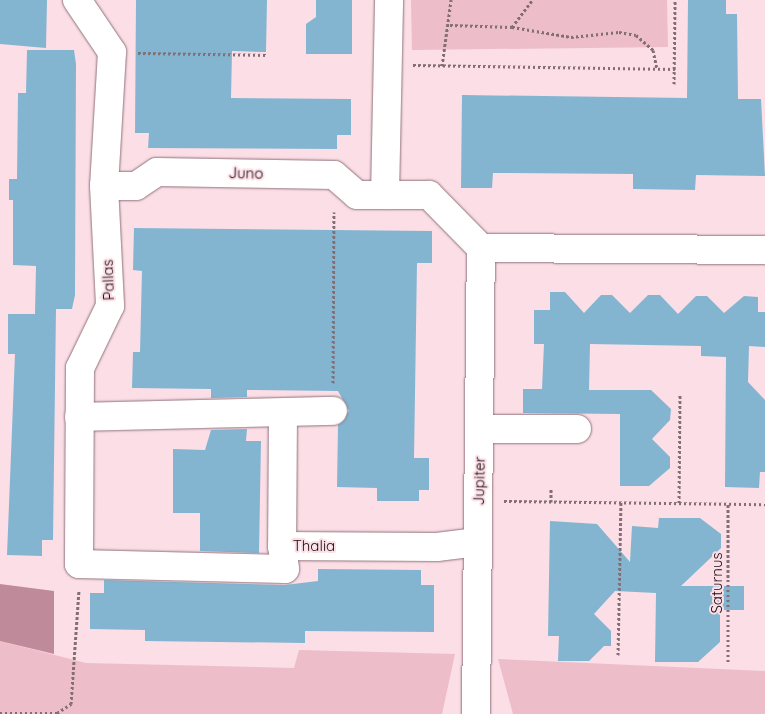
<!DOCTYPE html>
<html>
<head>
<meta charset="utf-8">
<style>
  body { margin:0 }
  #map { position:relative; width:765px; height:714px; overflow:hidden; background:#fbdee6; font-family:Quicksand,sans-serif }
  div>[style] { position:absolute }
  [style*='--x'] { left:calc(var(--x)*1px); top:calc(var(--y)*1px); width:calc(var(--w)*1px); rotate:calc(var(--a)*1deg) }
  .green>* { inset:0; background:#edbdca }
  .water>* { inset:0; background:#bf8b9a }
  .building>* { inset:0; background:#83b5d1 }
  .path>* { height:3px; margin-top:-1.5px; transform-origin:0; background:repeating-linear-gradient(90deg,#826e74 0 2.5px,transparent 0 5px) }
  .roads { filter:drop-shadow(0 0 1px #91727b) drop-shadow(0 0 1px #91727b) }
  .minor>* { height:28px; margin:-14px; padding:0 14px; transform-origin:14px; border-radius:14px; background:#fff }
  span { translate:-50% -50%; white-space:nowrap; text-align:center; line-height:1.15; -webkit-text-stroke:4px #fbdee6; paint-order:stroke }
  .street-label { font-size:15px; color:#170b0f }
</style>
</head>
<body>
<div id="map">
  <div class="green">
    <i style="clip-path:polygon(411px 0,667px 0,668px 47px,412px 50px)"></i>
    <i style="clip-path:polygon(0 641px,86px 663px,294px 668px,299px 650px,455px 654px,442px 714px,0 714px)"></i>
    <i style="clip-path:polygon(498px 659px,765px 671px,765px 714px,513px 714px)"></i>
  </div>
  <div class="water">
    <i style="clip-path:polygon(0 584px,54px 591px,54px 654px,0 641px)"></i>
  </div>
  <div class="building">
    <i style="clip-path:polygon(0 0,47px 0,46px 48px,0 44px)"></i>
    <i style="clip-path:polygon(136px 0,267px 0,266px 52px,232px 51px,231px 98px,351px 99px,351px 135px,337px 135px,337px 149px,148px 148px,149px 133px,135px 133px)"></i>
    <i style="clip-path:polygon(316px 0,352px 0,352px 54px,306px 54px,306px 24px,316px 17px)"></i>
    <i style="clip-path:polygon(688px 0,726px 0,726px 14px,737px 14px,738px 99px,761px 99px,765px 176px,696px 175px,695px 190px,633px 189px,633px 174px,493px 173px,492px 188px,461px 188px,462px 95px,687px 98px)"></i>
    <i style="clip-path:polygon(27px 50px,74px 50px,76px 64px,75px 295px,72px 309px,56px 309px,53px 540px,42px 540px,42px 556px,7px 555px,15px 354px,8px 354px,8px 314px,35px 314px,36px 266px,13px 265px,13px 200px,9px 200px,9px 179px,17px 179px,18px 93px,26px 93px)"></i>
    <i style="clip-path:polygon(134px 228px,432px 231px,432px 263px,417px 263px,414px 458px,429px 458px,429px 490px,419px 490px,419px 501px,377px 501px,377px 488px,337px 487px,338px 425px,349px 411px,338px 391px,247px 390px,247px 397px,211px 398px,211px 389px,132px 388px,133px 352px,140px 352px,142px 271px,133px 270px)"></i>
    <i style="clip-path:polygon(550px 292px,565px 292px,584px 313px,601px 295px,612px 295px,630px 313px,648px 295px,660px 295px,678px 314px,696px 296px,707px 296px,724px 313px,744px 296px,758px 297px,758px 312px,765px 312px,765px 347px,749px 346px,748px 382px,765px 400px,765px 472px,760px 472px,759px 488px,725px 487px,726px 357px,701px 356px,701px 346px,590px 344px,589px 390px,651px 390px,671px 409px,670px 420px,652px 439px,670px 457px,670px 468px,649px 486px,620px 486px,620px 414px,523px 413px,523px 389px,542px 389px,544px 344px,534px 344px,534px 310px,550px 310px)"></i>
    <i style="clip-path:polygon(247px 429px,246px 441px,261px 441px,259px 553px,200px 551px,200px 513px,173px 513px,173px 449px,205px 450px,211px 430px)"></i>
    <i style="clip-path:polygon(659px 518px,700px 518px,721px 534px,721px 548px,681px 586px,744px 586px,744px 610px,720px 610px,720px 642px,698px 662px,655px 662px,656px 593px,615px 591px,594px 614px,611px 631px,611px 646px,604px 646px,589px 661px,558px 661px,559px 636px,548px 636px,550px 521px,597px 524px,630px 562px,632px 526px,658px 528px)"></i>
    <i style="clip-path:polygon(318px 569px,421px 570px,421px 585px,434px 585px,434px 632px,305px 631px,305px 643px,145px 641px,145px 630px,90px 629px,90px 593px,104px 593px,104px 580px,285px 585px,318px 581px)"></i>
  </div>
  <div class="path">
    <i style="--x:450;--y:25;--w:62;--a:1.8"></i>
    <i style="--x:512;--y:27;--w:60;--a:9.6"></i>
    <i style="--x:571;--y:37;--w:48;--a:-5.9"></i>
    <i style="--x:619;--y:32;--w:17;--a:10"></i>
    <i style="--x:636;--y:35;--w:23;--a:41"></i>
    <i style="--x:653;--y:50;--w:19;--a:78"></i>
    <i style="--x:512;--y:27;--w:34;--a:-53"></i>
    <i style="--x:138;--y:53;--w:129;--a:0.9"></i>
    <i style="--x:413;--y:65;--w:262;--a:0.9"></i>
    <i style="--x:442;--y:66;--w:67;--a:-82.2"></i>
    <i style="--x:674;--y:84;--w:84;--a:-89.3"></i>
    <i style="--x:333;--y:383;--w:171;--a:-89.7"></i>
    <i style="--x:504;--y:501;--w:261;--a:0.7"></i>
    <i style="--x:551;--y:502;--w:13;--a:-90"></i>
    <i style="--x:679;--y:503;--w:108;--a:-89.5"></i>
    <i style="--x:618;--y:655;--w:153;--a:-88.9"></i>
    <i style="--x:728;--y:662;--w:158;--a:-90"></i>
    <i style="--x:0;--y:713;--w:57;--a:0"></i>
    <i style="--x:57;--y:713;--w:17;--a:-33"></i>
    <i style="--x:71;--y:704;--w:114;--a:-86"></i>
  </div>
  <div class="roads">
    <div class="minor">
      <i style="--x:77;--y:0;--w:63;--a:56.1"></i>
      <i style="--x:112;--y:52;--w:134;--a:93.4"></i>
      <i style="--x:104;--y:186;--w:120;--a:87.1"></i>
      <i style="--x:110;--y:306;--w:69;--a:115.8"></i>
      <i style="--x:80;--y:368;--w:196;--a:90.3"></i>
      <i style="--x:79;--y:564;--w:206;--a:1.4"></i>
      <i style="--x:285;--y:569;--w:23;--a:-97"></i>
      <i style="--x:104;--y:186;--w:32;--a:0"></i>
      <i style="--x:136;--y:186;--w:25;--a:-34"></i>
      <i style="--x:157;--y:172;--w:177;--a:1"></i>
      <i style="--x:334;--y:175;--w:30;--a:41"></i>
      <i style="--x:357;--y:195;--w:72;--a:0"></i>
      <i style="--x:429;--y:195;--w:74;--a:45.5"></i>
      <i style="--x:481;--y:248;--w:284;--a:0.4"></i>
      <i style="--x:385;--y:195;--w:195;--a:-88.8"></i>
      <i style="--x:283;--y:413;--w:133;--a:90.4"></i>
      <i style="--x:282;--y:546;--w:155;--a:0.4"></i>
      <i style="--x:437;--y:547;--w:41;--a:-7"></i>
      <i style="--x:79;--y:417;--w:254;--a:-1.4"></i>
      <i style="--x:479;--y:429;--w:98;--a:0"></i>
      <i style="--x:476;--y:714;--w:466;--a:-89.4"></i>
    </div>
  </div>
  <div class="street-label">
    <span style="left:246px;top:173px;rotate:1deg">Juno</span>
    <span style="left:108px;top:280px;rotate:-92deg">Pallas</span>
    <span style="left:479px;top:481px;rotate:-89deg">Jupiter</span>
    <span style="left:314px;top:546px">Thalia</span>
    <span style="left:717px;top:583px;rotate:-90deg">Saturnus</span>
  </div>
</div>
</body>
</html>
